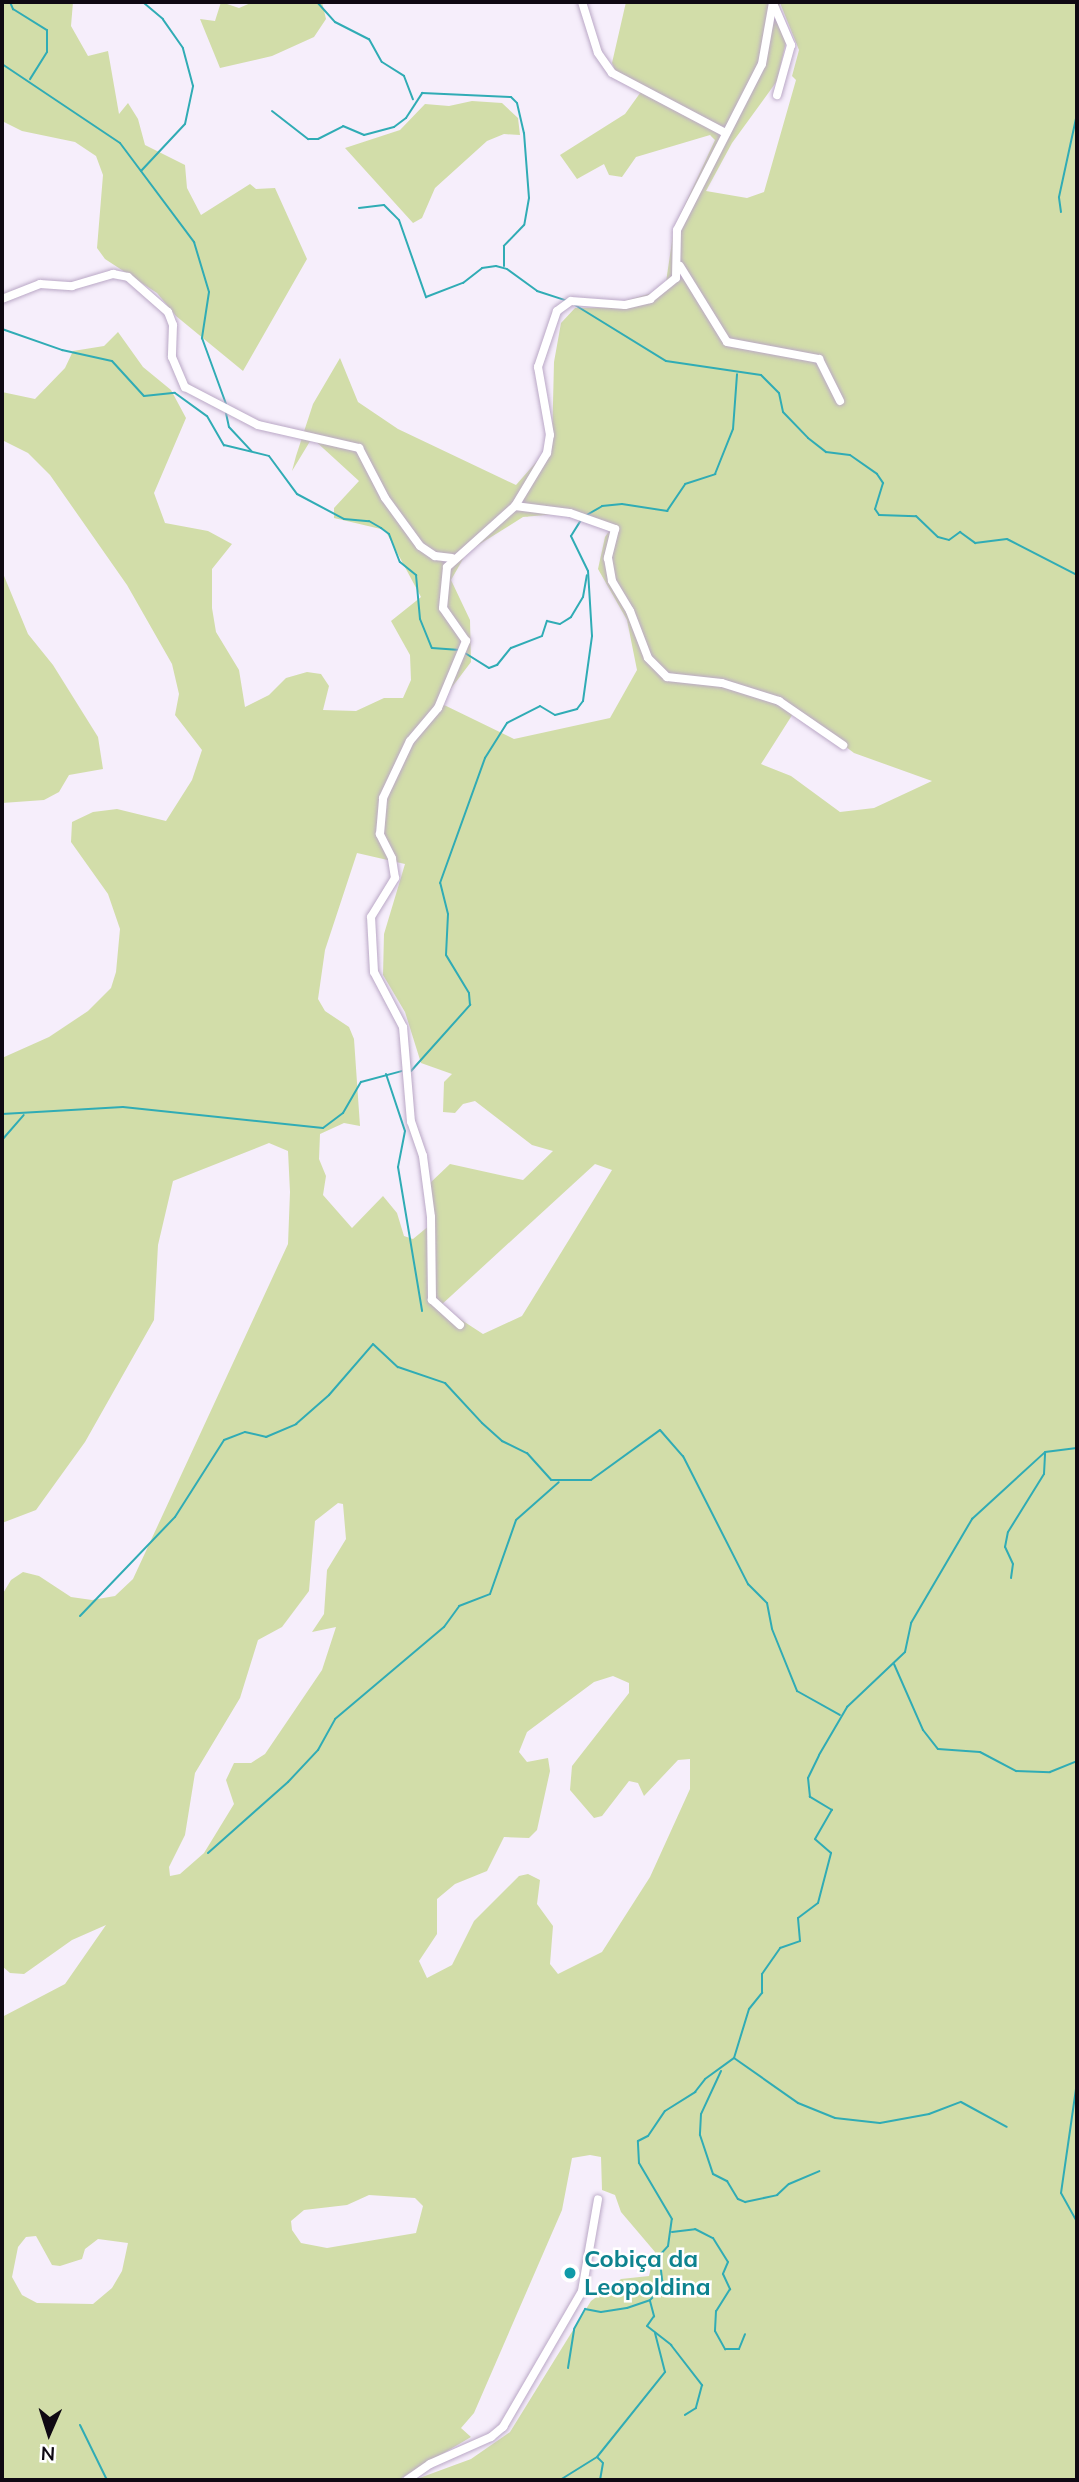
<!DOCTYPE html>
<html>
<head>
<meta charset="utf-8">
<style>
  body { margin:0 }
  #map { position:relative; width:1079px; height:2482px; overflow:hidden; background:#f6eefb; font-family:Mulish,sans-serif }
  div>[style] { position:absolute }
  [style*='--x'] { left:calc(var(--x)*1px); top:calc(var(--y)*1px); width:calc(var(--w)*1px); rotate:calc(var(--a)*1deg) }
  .green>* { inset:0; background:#d2dda9 }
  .stream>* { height:2px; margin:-1px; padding:0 1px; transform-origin:1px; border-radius:1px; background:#30acb5 }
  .roads { filter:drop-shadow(0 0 2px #baa8c6) drop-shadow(0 0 2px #baa8c6) }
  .minor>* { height:8px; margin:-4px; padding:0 4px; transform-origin:4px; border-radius:4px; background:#fff }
  .dots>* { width:19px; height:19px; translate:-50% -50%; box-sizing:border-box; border:4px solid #fff; border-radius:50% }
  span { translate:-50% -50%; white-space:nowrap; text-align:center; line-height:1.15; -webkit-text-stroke:5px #fff; paint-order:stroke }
  .culture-label { font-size:24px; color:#0d838f; font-weight:700 }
  .left { translate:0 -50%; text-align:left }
  .frame { position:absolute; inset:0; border:4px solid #0f0913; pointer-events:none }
  .north { position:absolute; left:14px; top:2398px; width:70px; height:70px; -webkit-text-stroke:5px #fff; paint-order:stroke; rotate:183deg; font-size:19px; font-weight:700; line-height:28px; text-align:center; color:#0f0913 }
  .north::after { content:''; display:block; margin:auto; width:24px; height:32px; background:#0f0913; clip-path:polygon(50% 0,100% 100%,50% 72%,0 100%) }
</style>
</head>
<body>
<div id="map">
  <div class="green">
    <i style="clip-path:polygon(2px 2px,73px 2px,71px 26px,88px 56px,108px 51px,119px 114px,128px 103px,138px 119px,145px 145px,185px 165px,187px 188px,201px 215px,250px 184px,256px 189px,275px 188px,307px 259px,243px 371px,176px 316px,157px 293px,105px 259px,97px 248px,103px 175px,96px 156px,75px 142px,22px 131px,2px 121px)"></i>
    <i style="clip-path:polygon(221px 2px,239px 8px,253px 2px,322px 2px,326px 19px,314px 37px,272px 56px,220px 68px,200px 19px,215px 21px)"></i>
    <i style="clip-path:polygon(evenodd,626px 2px,1077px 2px,1077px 2480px,414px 2480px,471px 2459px,510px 2432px,591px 2301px,621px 2279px,649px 2276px,655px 2252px,621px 2212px,615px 2195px,602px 2190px,601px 2157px,590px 2155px,572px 2158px,562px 2210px,474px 2413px,461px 2428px,471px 2437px,398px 2480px,2px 2480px,2px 2017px,65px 1984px,106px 1925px,72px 1940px,24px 1974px,10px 1973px,2px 1966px,2px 1595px,11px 1580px,23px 1572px,39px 1576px,71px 1597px,92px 1600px,115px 1596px,133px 1579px,288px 1244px,290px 1192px,288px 1151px,269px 1143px,173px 1181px,158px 1245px,154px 1320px,85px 1442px,36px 1510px,2px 1523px,2px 1058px,49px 1037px,88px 1011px,111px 988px,116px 972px,120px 929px,108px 894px,71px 842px,72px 822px,93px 812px,117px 809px,166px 821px,192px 780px,202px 750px,175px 715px,179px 694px,172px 664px,127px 585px,50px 475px,28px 453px,2px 440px,2px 392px,35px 399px,65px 368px,73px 351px,104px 346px,118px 332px,143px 367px,171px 390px,186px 418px,154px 493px,165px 523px,208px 531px,232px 544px,212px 569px,212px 608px,216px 632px,239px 670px,245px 707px,269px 695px,286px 678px,307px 672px,321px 674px,329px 686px,323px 710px,356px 711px,384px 698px,403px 698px,411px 680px,410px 655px,391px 621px,421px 597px,385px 530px,334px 518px,334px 508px,359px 481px,312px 438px,292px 471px,296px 456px,313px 404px,340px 358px,358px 402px,398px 429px,516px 485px,552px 444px,554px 362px,561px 323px,575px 308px,622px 307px,624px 301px,652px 293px,666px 282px,674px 228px,715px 140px,710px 135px,636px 157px,622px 177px,609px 175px,604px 164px,577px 179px,560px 155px,625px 114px,643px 89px,617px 75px,612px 63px,626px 2px,780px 3px,799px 50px,792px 76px,796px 80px,764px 192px,747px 198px,706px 191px,732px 143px,777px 81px,786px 42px,777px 17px,780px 3px,626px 2px,556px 514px,613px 525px,605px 537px,598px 569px,627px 620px,637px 670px,610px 718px,514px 739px,440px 703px,471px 662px,470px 620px,451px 580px,467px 552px,523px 517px,556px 514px,626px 2px,796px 709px,854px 753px,932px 781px,874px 808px,840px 812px,791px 776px,761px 764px,796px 709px,626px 2px,357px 853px,405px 864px,384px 934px,383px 975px,405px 1012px,421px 1063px,452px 1074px,444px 1082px,443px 1112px,455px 1113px,463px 1104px,475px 1101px,532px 1145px,553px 1151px,523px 1180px,450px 1164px,430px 1183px,430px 1225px,413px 1239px,404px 1236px,397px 1213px,383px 1196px,352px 1228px,323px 1195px,326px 1176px,319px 1159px,320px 1134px,344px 1123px,360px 1126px,354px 1039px,349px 1027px,325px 1011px,318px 999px,325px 950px,357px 853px,626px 2px,595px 1164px,612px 1170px,522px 1316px,483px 1334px,440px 1306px,595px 1164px,626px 2px,338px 1503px,343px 1504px,346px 1539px,327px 1570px,324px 1614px,312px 1632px,336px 1627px,322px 1670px,265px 1754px,251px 1763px,234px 1763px,226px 1780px,234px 1804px,204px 1853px,180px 1874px,170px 1876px,169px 1867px,185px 1835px,195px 1773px,240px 1698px,258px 1640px,282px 1627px,309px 1591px,315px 1521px,338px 1503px,626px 2px,613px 1676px,629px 1683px,629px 1693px,572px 1766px,570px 1790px,594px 1818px,602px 1816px,629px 1781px,638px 1783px,644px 1796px,678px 1760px,690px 1759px,690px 1789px,650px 1877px,602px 1952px,558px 1974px,550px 1964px,553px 1926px,537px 1904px,540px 1880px,528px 1874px,519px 1876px,474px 1921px,452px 1965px,427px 1978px,419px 1961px,437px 1934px,437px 1899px,455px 1884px,487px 1871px,504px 1837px,529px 1838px,537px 1830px,550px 1771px,548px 1758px,527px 1762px,519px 1752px,527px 1732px,594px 1682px,613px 1676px,626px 2px,369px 2195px,415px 2198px,423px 2206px,416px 2233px,327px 2248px,301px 2243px,292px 2230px,291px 2221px,304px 2210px,347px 2205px,369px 2195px,626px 2px,36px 2236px,52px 2265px,60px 2266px,82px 2259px,85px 2249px,98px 2239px,128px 2243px,122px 2271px,112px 2288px,93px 2304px,37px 2303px,22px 2295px,12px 2277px,18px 2247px,26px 2237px,36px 2236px)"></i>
    <i style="clip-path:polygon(472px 101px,502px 103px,518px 118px,520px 135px,504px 134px,487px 141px,435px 188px,422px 218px,413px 223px,345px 148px,400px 130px,425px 104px,449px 106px)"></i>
    <i style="clip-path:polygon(2px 571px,28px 634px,53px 665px,98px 737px,103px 769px,69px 775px,59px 792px,44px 800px,2px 803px)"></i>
  </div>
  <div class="stream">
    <i style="--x:10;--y:2;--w:8;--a:67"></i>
    <i style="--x:13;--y:9;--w:40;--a:32"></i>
    <i style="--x:47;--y:30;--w:22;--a:90"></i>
    <i style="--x:47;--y:52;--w:32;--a:122"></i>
    <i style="--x:317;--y:2;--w:27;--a:48"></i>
    <i style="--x:335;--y:22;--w:38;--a:27"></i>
    <i style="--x:369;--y:39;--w:26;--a:61"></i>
    <i style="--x:382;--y:62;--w:26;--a:32"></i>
    <i style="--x:404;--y:76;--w:25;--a:69"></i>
    <i style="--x:2;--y:64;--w:142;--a:33.8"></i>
    <i style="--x:120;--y:143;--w:124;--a:53.2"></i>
    <i style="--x:194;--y:242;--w:52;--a:73.3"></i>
    <i style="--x:209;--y:292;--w:47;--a:98.7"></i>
    <i style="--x:202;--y:338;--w:70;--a:70"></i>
    <i style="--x:272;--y:111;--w:46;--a:37.9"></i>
    <i style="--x:308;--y:139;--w:10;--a:0"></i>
    <i style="--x:318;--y:139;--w:28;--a:-27"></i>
    <i style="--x:343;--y:126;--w:23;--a:23"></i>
    <i style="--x:364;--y:135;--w:31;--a:-15"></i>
    <i style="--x:394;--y:127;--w:15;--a:-37"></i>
    <i style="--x:406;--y:118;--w:30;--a:-57"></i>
    <i style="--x:422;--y:93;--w:89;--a:2.6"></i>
    <i style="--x:511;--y:97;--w:8;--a:45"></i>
    <i style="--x:517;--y:103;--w:31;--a:77"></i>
    <i style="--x:524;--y:133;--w:65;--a:85.6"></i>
    <i style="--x:529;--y:198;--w:27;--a:100"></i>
    <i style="--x:524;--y:225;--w:29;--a:134"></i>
    <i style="--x:504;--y:246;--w:20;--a:90"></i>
    <i style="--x:141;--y:171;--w:64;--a:-46.9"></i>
    <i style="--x:185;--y:124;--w:39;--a:-78"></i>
    <i style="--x:193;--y:86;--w:39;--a:-105"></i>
    <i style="--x:183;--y:48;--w:35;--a:-125"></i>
    <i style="--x:163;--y:19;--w:26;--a:-140"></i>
    <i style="--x:359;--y:208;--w:25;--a:-7"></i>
    <i style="--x:384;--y:205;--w:21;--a:45"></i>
    <i style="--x:399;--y:220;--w:82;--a:70.7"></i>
    <i style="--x:426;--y:297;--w:40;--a:-21"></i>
    <i style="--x:463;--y:283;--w:24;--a:-38"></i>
    <i style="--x:482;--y:268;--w:14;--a:-8"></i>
    <i style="--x:496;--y:266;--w:11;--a:15"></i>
    <i style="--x:507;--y:269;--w:37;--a:36"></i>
    <i style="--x:537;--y:291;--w:32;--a:18"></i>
    <i style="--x:1061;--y:212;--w:15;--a:-98"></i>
    <i style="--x:1059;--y:197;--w:85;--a:-77.8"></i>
    <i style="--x:575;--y:305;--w:107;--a:31.6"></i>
    <i style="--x:666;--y:361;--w:96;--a:8.4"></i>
    <i style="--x:761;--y:375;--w:25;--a:45"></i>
    <i style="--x:779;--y:393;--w:19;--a:78"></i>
    <i style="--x:783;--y:412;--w:36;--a:46"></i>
    <i style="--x:808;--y:438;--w:23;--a:38"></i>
    <i style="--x:826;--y:452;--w:24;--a:7"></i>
    <i style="--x:850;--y:455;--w:33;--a:35"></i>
    <i style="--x:877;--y:474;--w:11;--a:56"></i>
    <i style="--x:883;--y:483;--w:27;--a:107"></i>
    <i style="--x:875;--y:509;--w:7;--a:56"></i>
    <i style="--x:879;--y:515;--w:37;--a:2"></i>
    <i style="--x:916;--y:516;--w:30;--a:44"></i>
    <i style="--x:938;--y:537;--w:11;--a:15"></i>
    <i style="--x:949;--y:540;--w:14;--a:-36"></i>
    <i style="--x:960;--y:532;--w:19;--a:36"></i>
    <i style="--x:975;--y:543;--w:32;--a:-7"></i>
    <i style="--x:1007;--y:539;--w:79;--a:27.2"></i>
    <i style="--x:2;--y:329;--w:64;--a:19.3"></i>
    <i style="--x:62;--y:350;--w:51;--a:12.4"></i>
    <i style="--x:112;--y:361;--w:47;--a:47.6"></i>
    <i style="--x:144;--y:396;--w:31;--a:-6"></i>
    <i style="--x:175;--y:393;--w:39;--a:36"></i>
    <i style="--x:207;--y:416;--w:34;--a:60"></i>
    <i style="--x:224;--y:445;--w:46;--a:13.7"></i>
    <i style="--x:269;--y:456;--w:47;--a:53.6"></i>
    <i style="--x:297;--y:494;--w:53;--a:28"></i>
    <i style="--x:344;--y:519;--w:25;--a:5"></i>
    <i style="--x:369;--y:521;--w:14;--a:30"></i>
    <i style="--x:381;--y:528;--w:10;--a:37"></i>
    <i style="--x:389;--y:534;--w:30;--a:69"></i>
    <i style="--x:400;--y:562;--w:21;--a:39"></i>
    <i style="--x:416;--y:575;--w:44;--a:84.8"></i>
    <i style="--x:420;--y:619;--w:31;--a:68"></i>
    <i style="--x:432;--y:648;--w:28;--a:4"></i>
    <i style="--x:226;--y:413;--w:14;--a:78"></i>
    <i style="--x:229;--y:427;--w:33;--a:47"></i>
    <i style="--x:585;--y:516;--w:20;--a:-30"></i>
    <i style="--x:602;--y:506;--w:20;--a:-6"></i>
    <i style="--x:622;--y:504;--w:46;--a:8.8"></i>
    <i style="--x:667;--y:511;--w:32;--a:-56"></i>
    <i style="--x:685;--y:484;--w:32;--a:-18"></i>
    <i style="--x:715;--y:474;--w:48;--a:-68.2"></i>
    <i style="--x:733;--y:429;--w:55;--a:-85.8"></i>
    <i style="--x:465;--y:653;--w:28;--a:32"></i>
    <i style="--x:489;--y:668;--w:9;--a:-21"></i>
    <i style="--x:497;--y:665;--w:22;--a:-51"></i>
    <i style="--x:511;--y:648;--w:33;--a:-21"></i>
    <i style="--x:542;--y:636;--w:16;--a:-72"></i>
    <i style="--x:547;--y:621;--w:13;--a:13"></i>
    <i style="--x:560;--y:624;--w:13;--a:-32"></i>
    <i style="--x:571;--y:617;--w:23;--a:-59"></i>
    <i style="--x:583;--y:597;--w:22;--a:-80"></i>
    <i style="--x:411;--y:1071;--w:89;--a:-48.2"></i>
    <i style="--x:470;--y:1005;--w:12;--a:-95"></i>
    <i style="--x:469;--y:993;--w:44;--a:-121.2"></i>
    <i style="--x:446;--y:955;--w:41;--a:-87.2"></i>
    <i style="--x:448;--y:914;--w:32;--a:-104"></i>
    <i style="--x:440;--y:883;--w:133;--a:-70.2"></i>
    <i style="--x:485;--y:758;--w:41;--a:-57.8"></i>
    <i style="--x:507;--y:723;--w:37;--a:-27"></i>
    <i style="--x:540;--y:706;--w:17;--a:31"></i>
    <i style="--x:555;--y:715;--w:23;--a:-15"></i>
    <i style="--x:577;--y:709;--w:10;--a:-53"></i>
    <i style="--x:583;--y:701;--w:66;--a:-82.1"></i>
    <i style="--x:592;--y:636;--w:65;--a:-93.5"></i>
    <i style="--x:588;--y:571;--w:39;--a:-116"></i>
    <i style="--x:571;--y:536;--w:19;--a:-58"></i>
    <i style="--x:386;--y:1074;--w:60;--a:71.6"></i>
    <i style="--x:405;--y:1131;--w:37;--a:101"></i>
    <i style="--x:398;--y:1167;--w:146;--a:80.5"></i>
    <i style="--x:2;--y:1114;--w:121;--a:-3.3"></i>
    <i style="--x:123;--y:1107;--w:201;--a:6"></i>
    <i style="--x:323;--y:1128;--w:25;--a:-37"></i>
    <i style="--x:343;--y:1113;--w:36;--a:-60"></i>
    <i style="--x:361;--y:1082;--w:42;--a:-15"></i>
    <i style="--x:2;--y:1140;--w:33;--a:-49"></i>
    <i style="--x:1011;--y:1578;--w:14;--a:-82"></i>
    <i style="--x:1013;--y:1564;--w:19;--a:-115"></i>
    <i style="--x:1005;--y:1547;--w:15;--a:-79"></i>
    <i style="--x:1008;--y:1532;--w:68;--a:-58.2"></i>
    <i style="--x:1044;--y:1474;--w:21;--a:-87"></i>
    <i style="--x:80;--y:1616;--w:137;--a:-46.2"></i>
    <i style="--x:175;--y:1517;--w:91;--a:-57.5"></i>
    <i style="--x:224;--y:1440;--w:22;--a:-21"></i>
    <i style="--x:245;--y:1432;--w:22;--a:13"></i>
    <i style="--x:266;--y:1437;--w:33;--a:-23"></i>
    <i style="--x:296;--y:1424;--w:44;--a:-41.3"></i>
    <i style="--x:329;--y:1395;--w:67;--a:-49.2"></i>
    <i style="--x:373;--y:1344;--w:34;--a:43"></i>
    <i style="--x:398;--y:1367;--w:50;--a:18.8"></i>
    <i style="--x:445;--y:1383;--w:54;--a:47.2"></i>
    <i style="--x:482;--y:1423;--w:27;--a:42"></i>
    <i style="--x:502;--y:1441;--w:28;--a:26"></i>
    <i style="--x:527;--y:1453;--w:36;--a:48"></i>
    <i style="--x:551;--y:1480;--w:40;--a:0"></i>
    <i style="--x:591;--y:1480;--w:85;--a:-35.9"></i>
    <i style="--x:660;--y:1430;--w:35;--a:49"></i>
    <i style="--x:683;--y:1456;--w:144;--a:63.1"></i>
    <i style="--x:748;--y:1584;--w:27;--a:45"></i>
    <i style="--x:767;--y:1603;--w:26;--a:79"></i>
    <i style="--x:772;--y:1629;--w:67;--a:68"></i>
    <i style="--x:797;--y:1691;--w:49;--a:29.2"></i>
    <i style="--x:894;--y:1664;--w:72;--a:66.3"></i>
    <i style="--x:923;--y:1730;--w:24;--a:52"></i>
    <i style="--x:938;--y:1749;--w:42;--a:4.1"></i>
    <i style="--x:980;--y:1752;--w:41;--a:27.8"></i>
    <i style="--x:1016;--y:1771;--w:34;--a:2"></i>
    <i style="--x:1050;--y:1772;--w:29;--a:-22"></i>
    <i style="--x:208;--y:1853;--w:107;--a:-41.6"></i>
    <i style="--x:288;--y:1782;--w:44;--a:-46.8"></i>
    <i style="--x:318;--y:1750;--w:35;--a:-61"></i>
    <i style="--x:335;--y:1719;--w:143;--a:-40.2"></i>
    <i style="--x:444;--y:1627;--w:26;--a:-54"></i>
    <i style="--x:459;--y:1606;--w:33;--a:-21"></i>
    <i style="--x:490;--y:1594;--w:78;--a:-70.6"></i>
    <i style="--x:516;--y:1520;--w:57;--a:-41.5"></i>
    <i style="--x:734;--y:2058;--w:78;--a:35.1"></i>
    <i style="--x:798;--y:2103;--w:40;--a:22"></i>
    <i style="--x:835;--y:2118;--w:45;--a:6.3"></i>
    <i style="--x:880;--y:2123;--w:50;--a:-10.4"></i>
    <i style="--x:929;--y:2114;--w:34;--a:-21"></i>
    <i style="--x:961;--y:2102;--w:52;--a:28.5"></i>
    <i style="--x:721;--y:2071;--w:47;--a:114.9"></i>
    <i style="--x:701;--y:2114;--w:21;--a:93"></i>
    <i style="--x:700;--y:2135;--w:41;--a:71.6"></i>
    <i style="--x:713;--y:2174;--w:16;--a:27"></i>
    <i style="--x:727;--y:2181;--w:21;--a:59"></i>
    <i style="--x:738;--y:2199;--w:8;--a:23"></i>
    <i style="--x:745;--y:2202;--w:33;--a:-12"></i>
    <i style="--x:777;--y:2195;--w:16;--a:-43"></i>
    <i style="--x:789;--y:2184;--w:33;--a:-23"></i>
    <i style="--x:1077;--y:2082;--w:112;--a:98.2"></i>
    <i style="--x:1061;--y:2193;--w:33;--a:61"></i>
    <i style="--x:672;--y:2232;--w:23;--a:-7"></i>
    <i style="--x:695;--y:2229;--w:20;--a:27"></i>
    <i style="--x:713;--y:2238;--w:28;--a:58"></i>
    <i style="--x:728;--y:2262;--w:13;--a:113"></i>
    <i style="--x:723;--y:2274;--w:17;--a:65"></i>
    <i style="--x:730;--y:2289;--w:26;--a:122"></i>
    <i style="--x:716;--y:2311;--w:20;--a:93"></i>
    <i style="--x:715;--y:2331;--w:21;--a:61"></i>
    <i style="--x:725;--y:2349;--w:14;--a:0"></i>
    <i style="--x:739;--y:2349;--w:16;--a:-68"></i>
    <i style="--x:650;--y:2301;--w:16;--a:75"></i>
    <i style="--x:654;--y:2316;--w:12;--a:125"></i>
    <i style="--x:647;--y:2326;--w:31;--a:38"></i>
    <i style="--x:671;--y:2345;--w:51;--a:52.2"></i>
    <i style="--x:702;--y:2385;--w:24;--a:105"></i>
    <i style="--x:696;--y:2408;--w:13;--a:148"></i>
    <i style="--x:568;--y:2368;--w:39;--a:-81"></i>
    <i style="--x:574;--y:2329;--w:23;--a:-61"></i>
    <i style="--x:585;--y:2309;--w:16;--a:11"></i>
    <i style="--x:601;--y:2312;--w:26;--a:-9"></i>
    <i style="--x:627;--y:2308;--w:24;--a:-19"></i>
    <i style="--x:650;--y:2300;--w:18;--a:-45"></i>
    <i style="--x:663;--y:2287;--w:31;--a:-97"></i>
    <i style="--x:659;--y:2256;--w:13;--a:-48"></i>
    <i style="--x:668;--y:2246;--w:27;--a:-82"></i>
    <i style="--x:672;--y:2219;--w:65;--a:-120.5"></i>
    <i style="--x:639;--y:2163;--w:22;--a:-93"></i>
    <i style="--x:638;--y:2141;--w:11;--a:-27"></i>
    <i style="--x:648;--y:2136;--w:30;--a:-56"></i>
    <i style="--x:665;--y:2111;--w:36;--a:-32"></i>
    <i style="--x:695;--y:2092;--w:16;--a:-52"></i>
    <i style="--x:705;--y:2079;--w:36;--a:-36"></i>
    <i style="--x:734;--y:2058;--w:51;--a:-73"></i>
    <i style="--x:749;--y:2009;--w:21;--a:-51"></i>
    <i style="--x:762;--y:1993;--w:19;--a:-90"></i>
    <i style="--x:762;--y:1974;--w:32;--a:-55"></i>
    <i style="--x:780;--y:1948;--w:21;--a:-19"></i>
    <i style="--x:800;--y:1941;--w:23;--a:-95"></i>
    <i style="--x:798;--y:1918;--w:25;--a:-37"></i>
    <i style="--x:818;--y:1903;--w:52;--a:-75.4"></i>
    <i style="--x:831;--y:1853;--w:21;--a:-139"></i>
    <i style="--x:815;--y:1839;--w:34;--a:-60"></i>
    <i style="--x:832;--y:1810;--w:26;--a:-149"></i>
    <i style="--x:810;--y:1797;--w:19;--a:-96"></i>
    <i style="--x:808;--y:1778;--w:25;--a:-64"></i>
    <i style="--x:819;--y:1755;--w:56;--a:-59.7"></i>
    <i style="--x:847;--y:1707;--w:80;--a:-43.5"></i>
    <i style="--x:905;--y:1652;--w:30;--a:-78"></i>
    <i style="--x:911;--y:1623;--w:121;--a:-59.6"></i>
    <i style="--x:972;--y:1519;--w:99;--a:-42.5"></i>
    <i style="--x:1045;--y:1452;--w:32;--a:-7"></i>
    <i style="--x:80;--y:2425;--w:61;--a:63.9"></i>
    <i style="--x:597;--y:2457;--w:8;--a:45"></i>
    <i style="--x:603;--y:2463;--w:17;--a:100"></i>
    <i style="--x:560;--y:2480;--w:44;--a:-31.9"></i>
    <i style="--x:597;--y:2457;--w:109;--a:-51.3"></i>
    <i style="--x:665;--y:2372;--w:40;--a:-104.4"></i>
  </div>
  <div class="roads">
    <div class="minor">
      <i style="--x:582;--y:2;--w:53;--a:72.6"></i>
      <i style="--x:598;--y:53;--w:24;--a:55"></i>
      <i style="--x:612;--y:73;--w:129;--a:27.8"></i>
      <i style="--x:773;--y:3;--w:46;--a:66.8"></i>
      <i style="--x:791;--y:45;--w:52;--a:105.6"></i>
      <i style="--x:680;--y:266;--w:89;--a:58.3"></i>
      <i style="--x:727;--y:342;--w:94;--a:10.5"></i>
      <i style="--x:819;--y:359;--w:47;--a:63.4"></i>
      <i style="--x:2;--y:299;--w:41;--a:-21.5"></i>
      <i style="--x:40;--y:284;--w:32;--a:4"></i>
      <i style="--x:72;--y:286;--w:43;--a:-16.3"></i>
      <i style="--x:113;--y:274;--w:15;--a:11"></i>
      <i style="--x:128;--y:277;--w:53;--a:41.2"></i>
      <i style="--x:168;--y:312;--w:14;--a:69"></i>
      <i style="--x:173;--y:325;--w:32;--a:92"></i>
      <i style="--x:172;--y:357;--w:33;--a:67"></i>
      <i style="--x:185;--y:387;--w:82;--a:27.5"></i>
      <i style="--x:258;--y:425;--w:104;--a:12.8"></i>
      <i style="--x:359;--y:448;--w:56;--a:62.5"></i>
      <i style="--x:385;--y:498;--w:59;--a:53.9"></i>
      <i style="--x:420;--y:546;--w:18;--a:34"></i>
      <i style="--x:435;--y:556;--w:17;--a:7"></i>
      <i style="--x:515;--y:506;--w:55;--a:7.3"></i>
      <i style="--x:570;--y:513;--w:48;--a:19.6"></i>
      <i style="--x:615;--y:529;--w:30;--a:104"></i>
      <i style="--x:608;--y:558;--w:23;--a:80"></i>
      <i style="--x:612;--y:581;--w:35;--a:59"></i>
      <i style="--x:630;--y:611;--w:50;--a:69"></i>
      <i style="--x:648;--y:658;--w:27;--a:45"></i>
      <i style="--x:667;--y:677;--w:55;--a:6.2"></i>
      <i style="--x:722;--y:683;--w:60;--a:17.5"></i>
      <i style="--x:779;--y:701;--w:78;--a:34.5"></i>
      <i style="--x:460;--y:1325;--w:38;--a:-138"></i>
      <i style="--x:432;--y:1300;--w:83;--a:-90.7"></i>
      <i style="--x:431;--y:1217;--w:62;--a:-97.5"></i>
      <i style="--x:423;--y:1156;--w:36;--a:-109"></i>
      <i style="--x:411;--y:1122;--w:95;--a:-94.8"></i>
      <i style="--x:403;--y:1027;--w:62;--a:-117.8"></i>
      <i style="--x:374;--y:972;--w:55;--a:-93.1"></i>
      <i style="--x:371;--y:917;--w:46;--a:-58.4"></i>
      <i style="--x:395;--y:878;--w:20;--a:-99"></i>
      <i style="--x:392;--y:858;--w:27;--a:-117"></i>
      <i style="--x:380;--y:834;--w:36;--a:-85"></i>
      <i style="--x:383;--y:798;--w:63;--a:-64.7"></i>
      <i style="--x:410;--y:741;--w:43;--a:-49.7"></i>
      <i style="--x:438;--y:708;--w:73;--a:-67.3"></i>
      <i style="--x:466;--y:641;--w:40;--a:-124.9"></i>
      <i style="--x:443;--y:608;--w:41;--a:-84.4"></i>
      <i style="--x:447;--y:567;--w:91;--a:-41.9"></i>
      <i style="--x:515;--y:506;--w:62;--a:-58.9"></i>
      <i style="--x:547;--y:453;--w:18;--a:-81"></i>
      <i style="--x:550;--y:435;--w:69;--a:-100"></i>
      <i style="--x:538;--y:367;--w:59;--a:-71.3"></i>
      <i style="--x:557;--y:311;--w:17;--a:-36"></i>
      <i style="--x:571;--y:301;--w:54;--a:4.2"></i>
      <i style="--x:625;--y:305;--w:26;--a:-13"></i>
      <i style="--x:650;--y:299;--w:33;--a:-39"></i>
      <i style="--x:676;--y:278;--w:48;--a:-88.8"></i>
      <i style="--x:677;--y:230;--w:186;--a:-62.9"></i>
      <i style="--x:762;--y:64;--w:63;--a:-79.9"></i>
      <i style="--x:407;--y:2480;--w:28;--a:-35"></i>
      <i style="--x:430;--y:2464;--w:67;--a:-23.9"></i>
      <i style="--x:491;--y:2437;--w:16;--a:-40"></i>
      <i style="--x:503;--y:2427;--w:157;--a:-59.8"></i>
      <i style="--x:582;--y:2291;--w:93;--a:-80.1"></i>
    </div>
  </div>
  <div class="dots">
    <i style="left:570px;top:2273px;background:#0f9aa8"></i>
  </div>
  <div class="culture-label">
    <span class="left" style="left:584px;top:2273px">Cobiça da<br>Leopoldina</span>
  </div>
  <div class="frame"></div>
  <div class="north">N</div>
</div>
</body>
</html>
